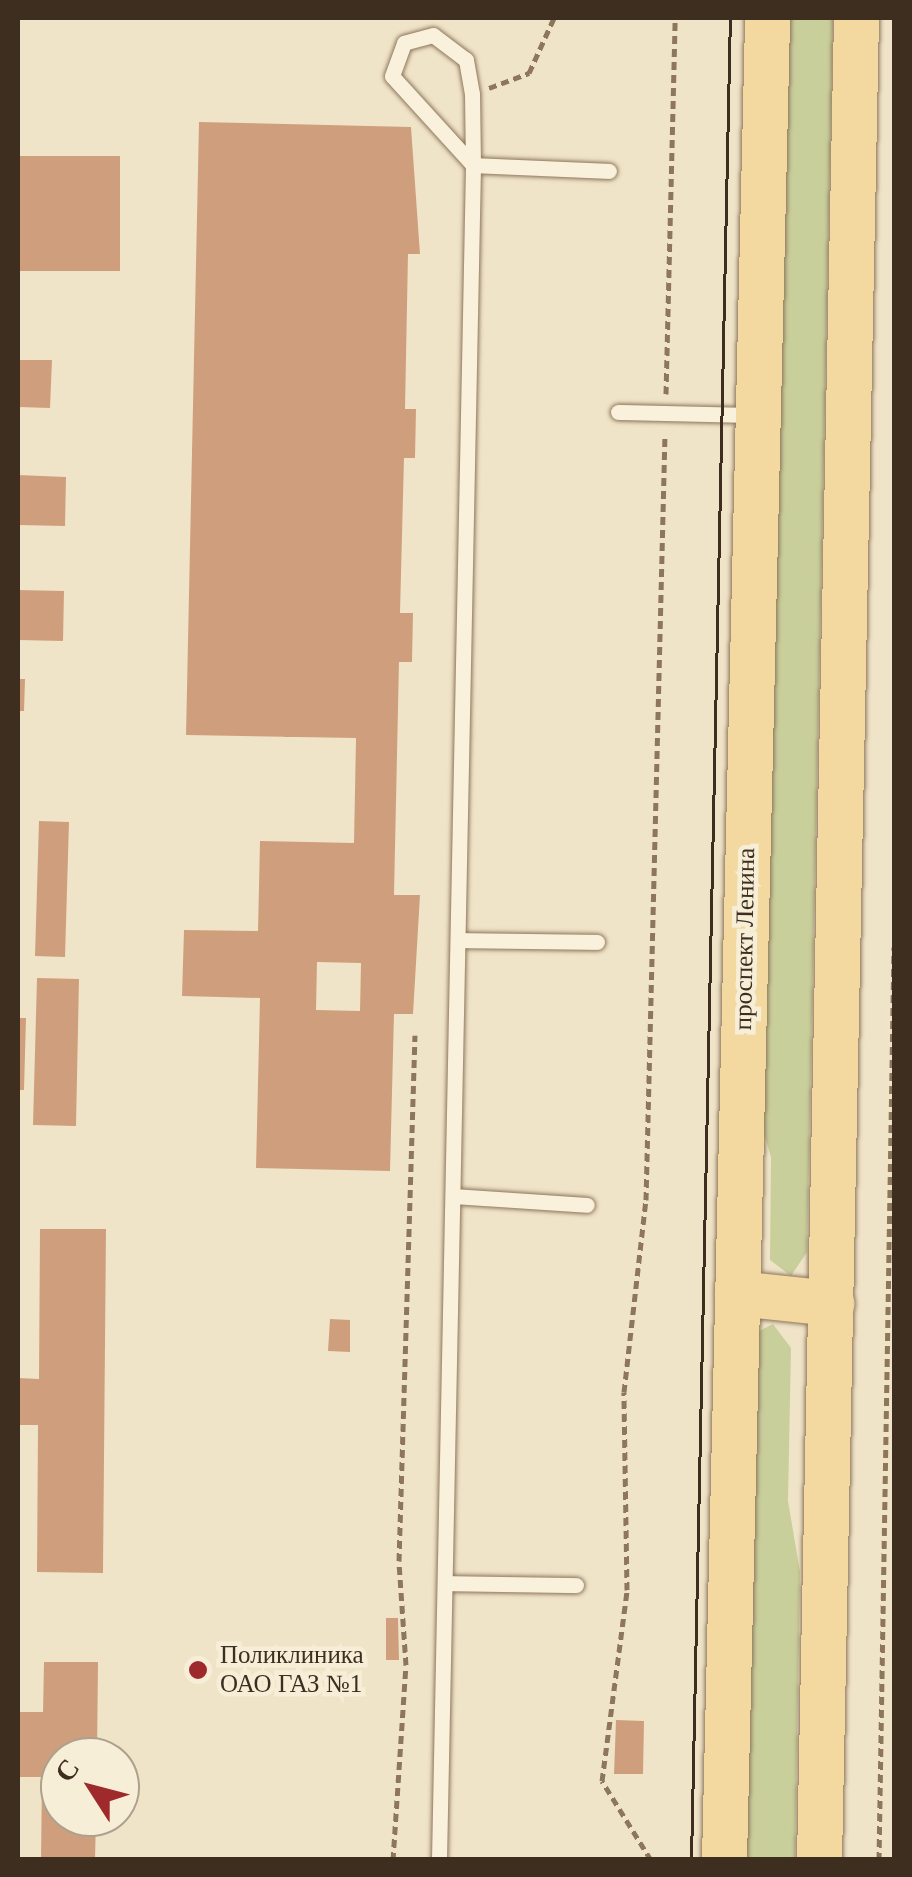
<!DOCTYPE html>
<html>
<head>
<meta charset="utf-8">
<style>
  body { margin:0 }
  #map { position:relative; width:912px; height:1877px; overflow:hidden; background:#f0e4c8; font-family:"Times New Roman",serif }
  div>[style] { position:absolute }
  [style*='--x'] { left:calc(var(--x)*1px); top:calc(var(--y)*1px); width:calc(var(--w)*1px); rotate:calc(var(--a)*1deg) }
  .green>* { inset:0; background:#c9cf9b }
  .building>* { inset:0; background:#cf9f7d }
  .path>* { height:5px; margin-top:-2.5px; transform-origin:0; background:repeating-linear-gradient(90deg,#8d765c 0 8px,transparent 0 13px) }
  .roads { filter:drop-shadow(0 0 2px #8d765c) drop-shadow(0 0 2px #8d765c) }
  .service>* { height:15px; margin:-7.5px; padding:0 7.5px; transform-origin:7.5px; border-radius:7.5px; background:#faf1dc }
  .primary>* { height:45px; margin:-22.5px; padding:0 22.5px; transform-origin:22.5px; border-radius:22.5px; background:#f3d9a0 }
  .tram>* { height:2.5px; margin:-1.25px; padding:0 1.25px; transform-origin:1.25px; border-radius:1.25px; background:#3d2e20 }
  .dots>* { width:28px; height:28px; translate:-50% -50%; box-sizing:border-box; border:5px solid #f7eed8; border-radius:50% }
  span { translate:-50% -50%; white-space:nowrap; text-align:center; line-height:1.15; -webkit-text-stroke:9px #f7eed8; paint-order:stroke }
  .street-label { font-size:25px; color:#3d2e20 }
  .poi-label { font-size:25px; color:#3d2e20 }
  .left { translate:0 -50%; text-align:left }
  .frame { position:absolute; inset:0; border:20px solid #3d2e20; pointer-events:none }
  .north { position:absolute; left:40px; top:1737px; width:100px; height:100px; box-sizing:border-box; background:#f7eed8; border:2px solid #ada18e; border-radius:50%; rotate:306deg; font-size:28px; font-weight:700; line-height:40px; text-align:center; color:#3d2e20 }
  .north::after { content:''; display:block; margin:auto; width:35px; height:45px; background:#9e2a2b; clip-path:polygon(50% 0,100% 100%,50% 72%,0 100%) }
</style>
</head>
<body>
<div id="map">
  <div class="green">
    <i style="clip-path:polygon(784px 18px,833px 18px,807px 1252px,791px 1276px,770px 1260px,771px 1157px,761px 1124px)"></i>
    <i style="clip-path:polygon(773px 1324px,791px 1348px,788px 1501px,800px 1572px,795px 1859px,741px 1860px,755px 1333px)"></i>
  </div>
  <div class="building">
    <i style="clip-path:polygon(evenodd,199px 122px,411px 127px,420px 254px,408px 254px,405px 409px,416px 409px,415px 458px,404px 458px,400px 613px,413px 613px,412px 662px,399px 662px,394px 895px,420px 895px,413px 1014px,394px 1014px,390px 1171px,256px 1168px,260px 998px,182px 996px,184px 930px,258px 931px,260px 841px,354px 843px,356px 738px,186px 735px,199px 122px,317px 962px,361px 963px,360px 1011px,316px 1010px,317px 962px)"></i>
    <i style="clip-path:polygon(18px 156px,120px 156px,120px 271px,18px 271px)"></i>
    <i style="clip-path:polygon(18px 360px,52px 360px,50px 408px,18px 407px)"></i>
    <i style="clip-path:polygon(18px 475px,66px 477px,65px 526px,18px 525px)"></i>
    <i style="clip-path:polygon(18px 590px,64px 591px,63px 641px,18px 640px)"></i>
    <i style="clip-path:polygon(18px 679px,25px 679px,24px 711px,18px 711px)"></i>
    <i style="clip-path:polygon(39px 821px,69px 822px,65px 957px,35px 956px)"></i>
    <i style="clip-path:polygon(37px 978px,79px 979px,76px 1126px,33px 1125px)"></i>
    <i style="clip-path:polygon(18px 1018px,26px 1018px,24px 1090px,18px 1090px)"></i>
    <i style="clip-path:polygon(40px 1229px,106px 1229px,103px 1573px,37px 1572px,38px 1425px,18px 1425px,18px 1378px,39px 1379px)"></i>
    <i style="clip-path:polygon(330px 1319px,350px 1320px,350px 1352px,328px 1351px)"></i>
    <i style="clip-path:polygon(386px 1618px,398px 1618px,399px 1660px,386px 1660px)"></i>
    <i style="clip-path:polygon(44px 1662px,98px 1662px,97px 1757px,60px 1757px,60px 1817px,96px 1817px,95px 1860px,41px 1860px,42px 1777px,18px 1777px,18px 1712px,43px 1712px)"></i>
    <i style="clip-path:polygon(616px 1720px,644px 1721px,643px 1774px,614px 1774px)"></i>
  </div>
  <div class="path">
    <i style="--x:489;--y:88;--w:43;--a:-20.6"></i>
    <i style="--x:529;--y:73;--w:60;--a:-65.6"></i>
    <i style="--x:666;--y:394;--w:376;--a:-88.6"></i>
    <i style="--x:393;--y:1860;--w:195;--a:-86.2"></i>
    <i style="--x:406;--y:1665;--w:104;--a:-93.9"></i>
    <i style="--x:399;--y:1561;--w:526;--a:-88.26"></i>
    <i style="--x:651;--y:1860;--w:93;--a:-121.8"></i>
    <i style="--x:602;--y:1781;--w:193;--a:-82.5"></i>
    <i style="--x:627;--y:1590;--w:198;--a:-90.9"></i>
    <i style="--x:624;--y:1392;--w:193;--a:-83.5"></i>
    <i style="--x:646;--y:1200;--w:765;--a:-88.58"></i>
    <i style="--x:879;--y:1860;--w:913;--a:-89.06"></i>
  </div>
  <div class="roads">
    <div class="service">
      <i style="--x:618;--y:412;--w:136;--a:1.3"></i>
      <i style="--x:458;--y:940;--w:139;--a:0.8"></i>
      <i style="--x:453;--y:1196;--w:134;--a:3.8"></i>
      <i style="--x:445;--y:1583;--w:131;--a:0.9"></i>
      <i style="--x:439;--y:1860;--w:1695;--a:-88.85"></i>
      <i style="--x:473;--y:165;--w:71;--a:-90.8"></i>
      <i style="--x:472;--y:94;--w:35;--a:-100"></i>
      <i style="--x:466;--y:60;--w:41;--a:-142.9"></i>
      <i style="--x:433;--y:35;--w:30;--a:165"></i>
      <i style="--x:404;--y:43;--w:35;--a:110"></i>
      <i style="--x:392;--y:76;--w:120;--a:47.7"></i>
      <i style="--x:473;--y:165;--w:136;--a:2.5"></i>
    </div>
    <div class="primary">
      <i style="--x:737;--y:1293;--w:95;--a:6.1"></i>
      <i style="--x:724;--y:1860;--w:1843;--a:-88.66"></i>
      <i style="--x:819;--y:1860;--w:1842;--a:-88.85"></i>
    </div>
  </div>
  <div class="tram">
    <i style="--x:691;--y:1860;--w:1842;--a:-88.79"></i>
  </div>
  <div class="dots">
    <i style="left:198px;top:1670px;background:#9e2a2b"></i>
  </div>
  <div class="street-label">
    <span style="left:745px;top:939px;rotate:-89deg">проспект Ленина</span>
  </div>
  <div class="poi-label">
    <span class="left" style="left:220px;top:1670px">Поликлиника<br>ОАО ГАЗ №1</span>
  </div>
  <div class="frame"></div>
  <div class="north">С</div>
</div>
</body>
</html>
